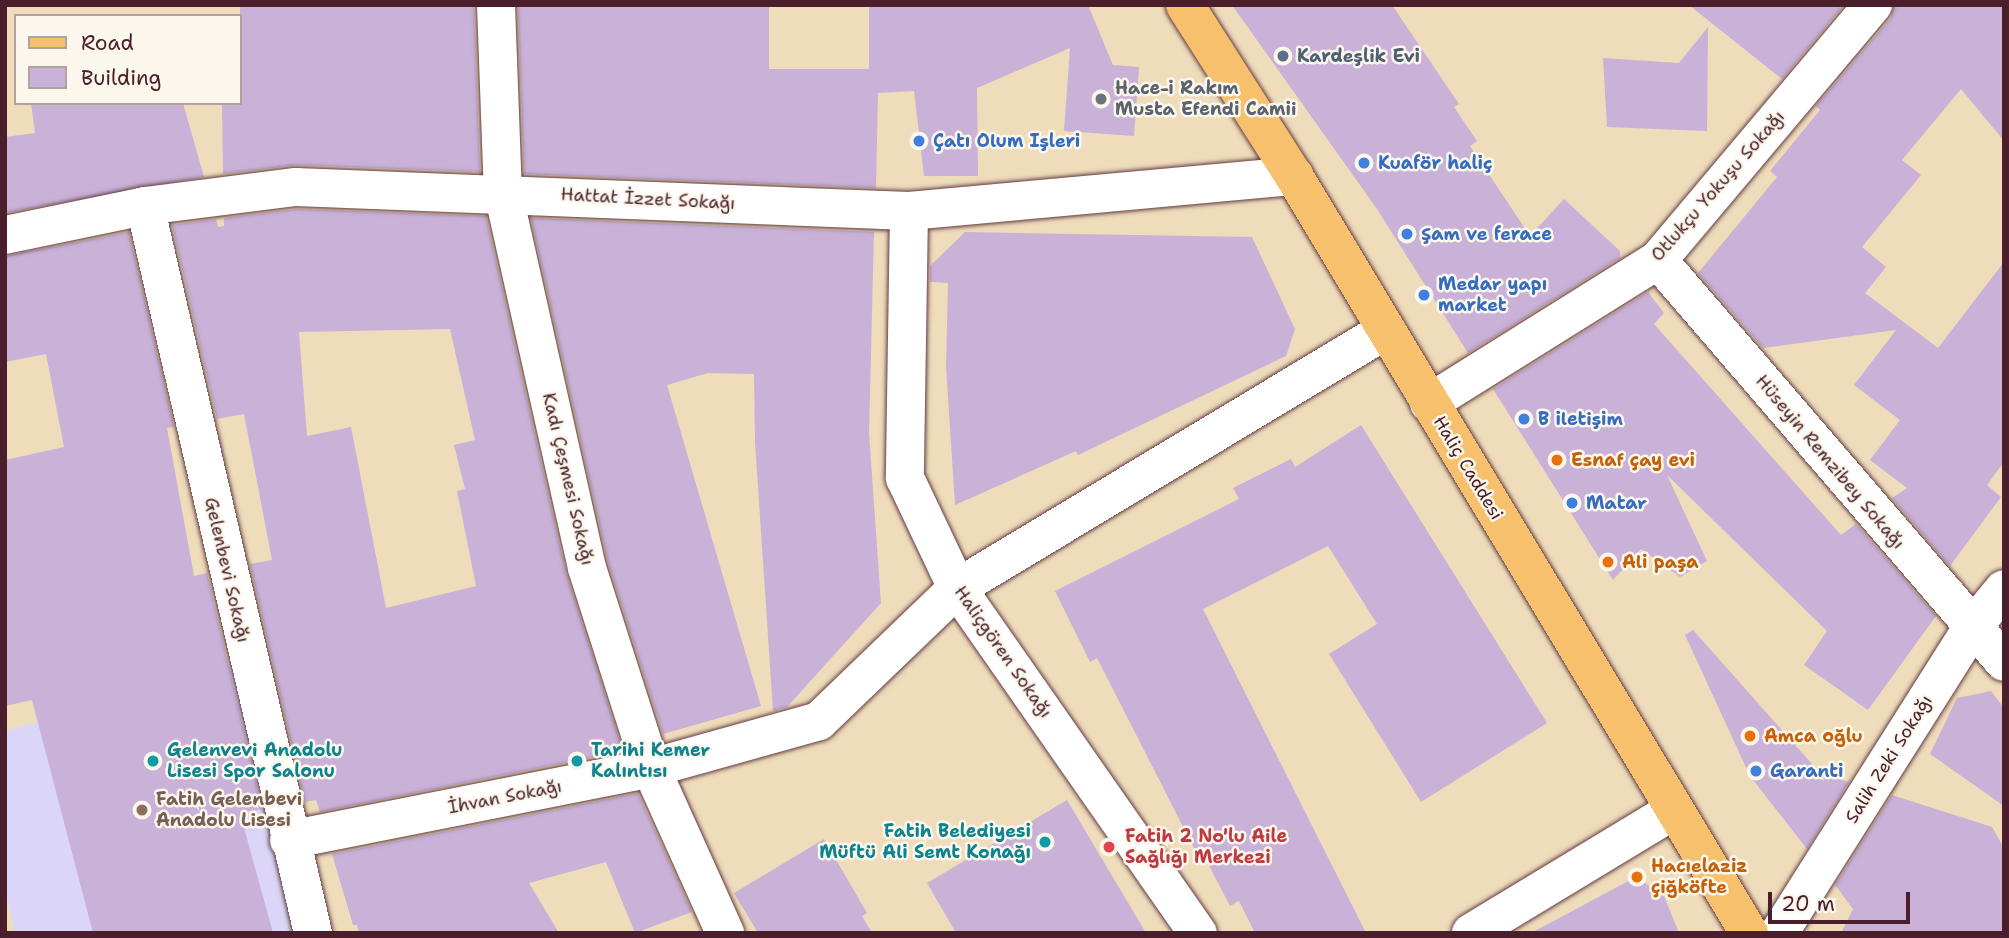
<!DOCTYPE html>
<html>
<head>
<meta charset="utf-8">
<style>
  body { margin:0 }
  #map { position:relative; width:2009px; height:938px; overflow:hidden; background:#efdcbb; font-family:"Shantell Sans",sans-serif }
  div>[style] { position:absolute }
  [style*='--x'] { left:calc(var(--x)*1px); top:calc(var(--y)*1px); width:calc(var(--w)*1px); rotate:calc(var(--a)*1deg) }
  .built>* { inset:0; background:#dbd6f7 }
  .building>* { inset:0; background:#c9b1d8 }
  .roads { filter:drop-shadow(0 0 2px #633b41) drop-shadow(0 0 2px #633b41) }
  .minor>* { height:38px; margin:-19px; padding:0 19px; transform-origin:19px; border-radius:19px; background:#fff }
  .major>* { height:38px; margin:-19px; padding:0 19px; transform-origin:19px; border-radius:19px; background:#f7c06c }
  .dots>* { width:19px; height:19px; translate:-50% -50%; box-sizing:border-box; border:4px solid #fbf7ec; border-radius:50% }
  span { translate:-50% -50%; white-space:nowrap; text-align:center; line-height:1.15; -webkit-text-stroke:5px #fbf7ec; paint-order:stroke }
  .service-label { font-size:18px; color:#4e5e75; font-weight:700 }
  .left { translate:0 -50%; text-align:left }
  .worship-label { font-size:18px; color:#5b616d; font-weight:700 }
  .shop-label { font-size:18px; color:#366cbe; font-weight:700 }
  .street-label { font-size:18px; color:#4a1f2b }
  .food-label { font-size:18px; color:#c56008; font-weight:700 }
  .culture-label { font-size:18px; color:#0d838f; font-weight:700 }
  .right { translate:-100% -50%; text-align:right }
  .education-label { font-size:18px; color:#785e54; font-weight:700 }
  .health-label { font-size:18px; color:#be3a42; font-weight:700 }
  .frame { position:absolute; inset:0; border:7px solid #4a1f2b; pointer-events:none }
  .legend { position:absolute; left:14px; top:14px; width:228px; height:91px; box-sizing:border-box; background:#fbf7ec; border:2px solid #b4a19f; margin:0; padding:9px 12px; list-style:none; font-size:21px; color:#4a1f2b }
  .legend li { display:flex; align-items:center; gap:14px; height:35px }
  .legend b { width:35px; border:2px solid #b4a19f }
  .scale { position:absolute; left:1768px; top:892px; width:142px; height:32px; box-sizing:border-box; border:4px solid #4a1f2b; border-top:0; padding-left:9px; font-size:21px; line-height:24px; white-space:nowrap; color:#4a1f2b; -webkit-text-stroke:5px #fbf7ec; paint-order:stroke }
</style>
</head>
<body>
<div id="map">
  <div class="built">
    <i style="clip-path:polygon(243px 663px,307px 933px,15px 933px,5px 889px,5px 731px)"></i>
  </div>
  <div class="building">
    <i style="clip-path:polygon(240px 5px,474px 5px,480px 172px,297px 165px,223px 174px,222px 103px,240px 103px)"></i>
    <i style="clip-path:polygon(518px 5px,769px 5px,769px 69px,869px 69px,869px 5px,1088px 5px,1113px 65px,1139px 67px,1134px 136px,1064px 131px,1070px 48px,977px 88px,978px 176px,924px 176px,914px 91px,878px 93px,876px 188px,524px 174px)"></i>
    <i style="clip-path:polygon(1232px 5px,1392px 5px,1459px 104px,1454px 107px,1477px 141px,1470px 146px,1530px 236px,1564px 199px,1620px 251px,1620px 258px,1468px 353px,1377px 209px)"></i>
    <i style="clip-path:polygon(1689px 5px,1844px 5px,1782px 79px)"></i>
    <i style="clip-path:polygon(1894px 5px,2004px 5px,2004px 141px,1961px 89px,1902px 160px,1921px 175px,1862px 247px,1886px 267px,1865px 293px,1938px 348px,2004px 262px,2004px 462px,1987px 485px,2001px 497px,1950px 566px,1892px 498px,1907px 488px,1870px 460px,1900px 420px,1854px 385px,1896px 330px,1763px 348px,1698px 273px,1777px 177px,1770px 171px,1820px 110px,1816px 106px,1890px 19px)"></i>
    <i style="clip-path:polygon(1708px 27px,1707px 131px,1607px 127px,1603px 58px,1679px 63px)"></i>
    <i style="clip-path:polygon(31px 103px,183px 103px,204px 177px,5px 213px,5px 137px,35px 133px)"></i>
    <i style="clip-path:polygon(evenodd,297px 209px,486px 216px,566px 573px,623px 751px,320px 812px,316px 800px,305px 802px,250px 564px,272px 560px,244px 414px,217px 419px,172px 225px,216px 219px,218px 227px,224px 226px,224px 218px,297px 209px,450px 329px,475px 440px,454px 445px,465px 489px,457px 491px,476px 586px,386px 608px,351px 427px,307px 436px,299px 332px,450px 329px)"></i>
    <i style="clip-path:polygon(531px 218px,874px 232px,869px 433px,881px 603px,787px 707px,773px 711px,755px 442px,754px 374px,708px 373px,667px 385px,761px 706px,663px 734px,608px 562px)"></i>
    <i style="clip-path:polygon(129px 232px,174px 427px,167px 428px,194px 576px,207px 573px,262px 809px,240px 813px,273px 933px,93px 933px,32px 700px,5px 706px,5px 460px,64px 447px,46px 354px,5px 362px,5px 256px)"></i>
    <i style="clip-path:polygon(965px 232px,1252px 237px,1295px 329px,1286px 356px,1078px 455px,1076px 451px,955px 505px,946px 367px,948px 283px,930px 282px,930px 266px)"></i>
    <i style="clip-path:polygon(1648px 292px,1664px 313px,1654px 324px,1841px 535px,1856px 524px,1936px 616px,1868px 710px,1804px 665px,1827px 631px,1667px 475px,1707px 561px,1680px 577px,1641px 549px,1613px 580px,1493px 389px)"></i>
    <i style="clip-path:polygon(1361px 425px,1547px 723px,1421px 802px,1329px 654px,1377px 624px,1328px 546px,1203px 609px,1366px 933px,1255px 933px,1239px 901px,1230px 906px,1204px 856px,1199px 858px,1097px 658px,1090px 662px,1055px 591px,1239px 499px,1233px 488px,1291px 459px,1295px 467px)"></i>
    <i style="clip-path:polygon(1693px 630px,1820px 773px,1849px 782px,1807px 849px,1750px 776px,1685px 635px)"></i>
    <i style="clip-path:polygon(1991px 691px,2004px 708px,2004px 806px,1930px 754px,1957px 698px)"></i>
    <i style="clip-path:polygon(638px 793px,692px 912px,635px 933px,606px 862px,529px 883px,559px 933px,359px 933px,357px 925px,353px 925px,332px 854px)"></i>
    <i style="clip-path:polygon(1892px 795px,1992px 827px,2004px 848px,2004px 933px,1841px 933px,1853px 909px,1835px 885px)"></i>
    <i style="clip-path:polygon(1067px 800px,1146px 933px,956px 933px,927px 883px)"></i>
    <i style="clip-path:polygon(824px 839px,867px 913px,862px 916px,872px 933px,758px 933px,734px 893px)"></i>
    <i style="clip-path:polygon(1636px 877px,1664px 896px,1679px 933px,1531px 933px)"></i>
  </div>
  <div class="roads">
    <div class="minor">
      <i style="--x:496;--y:5;--w:187;--a:87.9"></i>
      <i style="--x:503;--y:192;--w:385;--a:77.4"></i>
      <i style="--x:587;--y:568;--w:210;--a:72.3"></i>
      <i style="--x:651;--y:768;--w:181;--a:65.8"></i>
      <i style="--x:145;--y:206;--w:746;--a:76.99"></i>
      <i style="--x:909;--y:211;--w:267;--a:90.9"></i>
      <i style="--x:905;--y:478;--w:122;--a:64.7"></i>
      <i style="--x:957;--y:588;--w:421;--a:55.1"></i>
      <i style="--x:5;--y:235;--w:143;--a:-11.7"></i>
      <i style="--x:145;--y:206;--w:152;--a:-7.2"></i>
      <i style="--x:296;--y:187;--w:613;--a:2.24"></i>
      <i style="--x:909;--y:211;--w:387;--a:-5.2"></i>
      <i style="--x:1658;--y:260;--w:530;--a:49.28"></i>
      <i style="--x:1429;--y:403;--w:270;--a:-32"></i>
      <i style="--x:1658;--y:260;--w:334;--a:-49.9"></i>
      <i style="--x:289;--y:840;--w:369;--a:-11.2"></i>
      <i style="--x:651;--y:768;--w:174;--a:-15.6"></i>
      <i style="--x:819;--y:721;--w:192;--a:-43.9"></i>
      <i style="--x:957;--y:588;--w:501;--a:-31.02"></i>
      <i style="--x:1471;--y:933;--w:237;--a:-31.2"></i>
      <i style="--x:1779;--y:933;--w:361;--a:-57.7"></i>
      <i style="--x:1972;--y:628;--w:50;--a:-50.6"></i>
    </div>
    <div class="major">
      <i style="--x:1185;--y:5;--w:203;--a:57.5"></i>
      <i style="--x:1294;--y:176;--w:883;--a:58.99"></i>
    </div>
  </div>
  <div class="dots">
    <i style="left:1283px;top:56px;background:#5c6f8a"></i>
    <i style="left:1101px;top:99px;background:#6b7280"></i>
    <i style="left:919px;top:141px;background:#3f7fe0"></i>
    <i style="left:1364px;top:163px;background:#3f7fe0"></i>
    <i style="left:1407px;top:234px;background:#3f7fe0"></i>
    <i style="left:1424px;top:295px;background:#3f7fe0"></i>
    <i style="left:1524px;top:419px;background:#3f7fe0"></i>
    <i style="left:1557px;top:460px;background:#e8710a"></i>
    <i style="left:1572px;top:503px;background:#3f7fe0"></i>
    <i style="left:1608px;top:562px;background:#e8710a"></i>
    <i style="left:1750px;top:736px;background:#e8710a"></i>
    <i style="left:153px;top:761px;background:#0f9aa8"></i>
    <i style="left:577px;top:761px;background:#0f9aa8"></i>
    <i style="left:1756px;top:771px;background:#3f7fe0"></i>
    <i style="left:142px;top:810px;background:#8d6e63"></i>
    <i style="left:1045px;top:842px;background:#0f9aa8"></i>
    <i style="left:1109px;top:847px;background:#e0444e"></i>
    <i style="left:1637px;top:877px;background:#e8710a"></i>
  </div>
  <div class="service-label">
    <span class="left" style="left:1297px;top:56px">Kardeşlik Evi</span>
  </div>
  <div class="worship-label">
    <span class="left" style="left:1115px;top:99px">Hace-i Rakım<br>Musta Efendi Camii</span>
  </div>
  <div class="shop-label">
    <span class="left" style="left:933px;top:141px">Çatı Olum Işleri</span>
    <span class="left" style="left:1378px;top:163px">Kuaför haliç</span>
    <span class="left" style="left:1421px;top:234px">Şam ve ferace</span>
    <span class="left" style="left:1438px;top:295px">Medar yapı<br>market</span>
    <span class="left" style="left:1538px;top:419px">B iletişim</span>
    <span class="left" style="left:1586px;top:503px">Matar</span>
    <span class="left" style="left:1770px;top:771px">Garanti</span>
  </div>
  <div class="street-label">
    <span style="left:1718px;top:186px;rotate:-49deg">Otlukçu Yokuşu Sokağı</span>
    <span style="left:648px;top:199px;rotate:3deg">Hattat İzzet Sokağı</span>
    <span style="left:1830px;top:462px;rotate:50deg">Hüseyin Remzibey Sokağı</span>
    <span style="left:1468px;top:468px;rotate:59deg">Haliç Caddesi</span>
    <span style="left:568px;top:479px;rotate:77deg">Kadı Çeşmesi Sokağı</span>
    <span style="left:227px;top:570px;rotate:77deg">Gelenbevi Sokağı</span>
    <span style="left:1003px;top:652px;rotate:55deg">Haliçgören Sokağı</span>
    <span style="left:1889px;top:759px;rotate:-58deg">Salih Zeki Sokağı</span>
    <span style="left:505px;top:797px;rotate:-11deg">İhvan Sokağı</span>
  </div>
  <div class="food-label">
    <span class="left" style="left:1571px;top:460px">Esnaf çay evi</span>
    <span class="left" style="left:1622px;top:562px">Ali paşa</span>
    <span class="left" style="left:1764px;top:736px">Amca oğlu</span>
    <span class="left" style="left:1651px;top:877px">Hacıelaziz<br>çiğköfte</span>
  </div>
  <div class="culture-label">
    <span class="left" style="left:167px;top:761px">Gelenvevi Anadolu<br>Lisesi Spor Salonu</span>
    <span class="left" style="left:591px;top:761px">Tarihi Kemer<br>Kalıntısı</span>
    <span class="right" style="left:1031px;top:842px">Fatih Belediyesi<br>Müftü Ali Semt Konağı</span>
  </div>
  <div class="education-label">
    <span class="left" style="left:156px;top:810px">Fatih Gelenbevi<br>Anadolu Lisesi</span>
  </div>
  <div class="health-label">
    <span class="left" style="left:1125px;top:847px">Fatih 2 No'lu Aile<br>Sağlığı Merkezi</span>
  </div>
  <div class="frame"></div>
  <ul class="legend">
  <li><b style="height:9px;background:#f7c06c"></b>Road</li>
  <li><b style="height:19px;background:#c9b1d8"></b>Building</li>
  </ul>
  <div class="scale">20 m</div>
</div>
</body>
</html>
